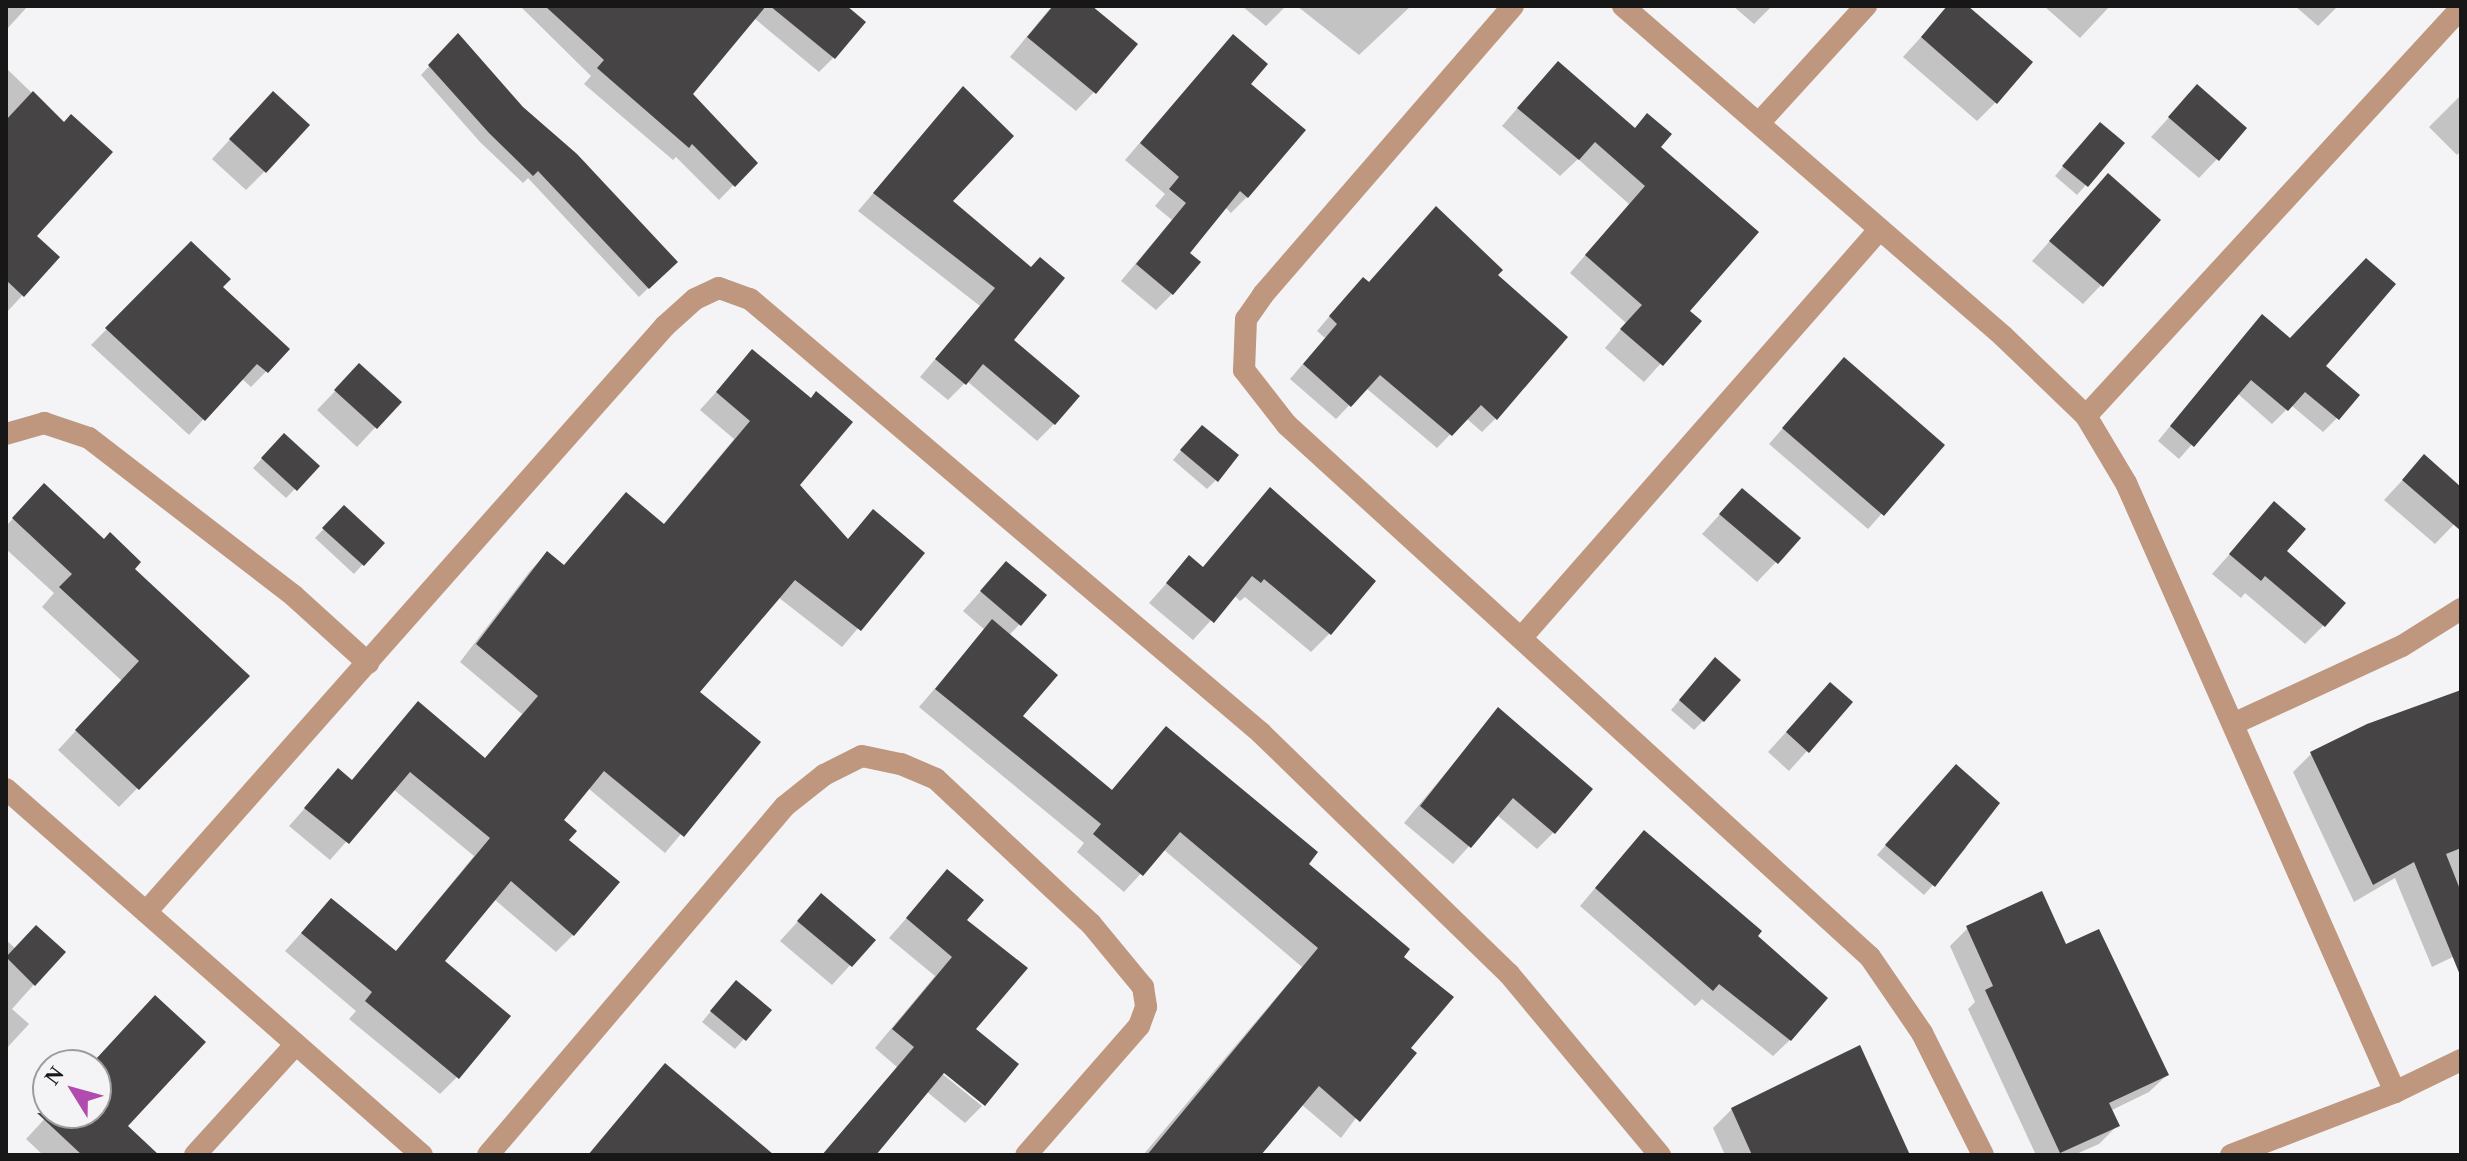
<!DOCTYPE html>
<html>
<head>
<meta charset="utf-8">
<style>
  body { margin:0 }
  #map { position:relative; width:2467px; height:1161px; overflow:hidden; background:#f4f4f6; font-family:Georgia,serif }
  div>[style] { position:absolute }
  [style*='--x'] { left:calc(var(--x)*1px); top:calc(var(--y)*1px); width:calc(var(--w)*1px); rotate:calc(var(--a)*1deg) }
  .shadow>* { inset:0; background:#0003 }
  .building>* { inset:0; background:#474445 }
  .minor>* { height:22px; margin:-11px; padding:0 11px; transform-origin:11px; border-radius:11px; background:#bf977f }
  span { translate:-50% -50%; white-space:nowrap; text-align:center; line-height:1.15; -webkit-text-stroke:8px #f4f4f6; paint-order:stroke }
  .frame { position:absolute; inset:0; border:8px solid #171718; pointer-events:none }
  .north { position:absolute; left:32px; top:1049px; width:80px; height:80px; box-sizing:border-box; background:#f4f4f6; border:2px solid #9c9c9d; border-radius:50%; rotate:307deg; font-size:22px; font-weight:700; line-height:32px; text-align:center; color:#171718 }
  .north::after { content:''; display:block; margin:auto; width:28px; height:36px; background:#b24bae; clip-path:polygon(50% 0,100% 100%,50% 72%,0 100%) }
</style>
</head>
<body>
<div id="map">
  <div class="shadow">
    <i style="clip-path:polygon(6px 6px,28px 6px,6px 30px)"></i>
    <i style="clip-path:polygon(520px 6px,844px 6px,833px 58px,819px 72px,754px 18px,690px 94px,755px 163px,719px 200px,676px 157px,673px 160px,584px 84px,591px 76px)"></i>
    <i style="clip-path:polygon(1052px 6px,1089px 6px,1094px 92px,1076px 111px,1010px 57px)"></i>
    <i style="clip-path:polygon(1242px 6px,1286px 6px,1266px 26px)"></i>
    <i style="clip-path:polygon(1297px 6px,1411px 6px,1359px 55px)"></i>
    <i style="clip-path:polygon(1733px 6px,1772px 6px,1754px 24px)"></i>
    <i style="clip-path:polygon(1949px 6px,1965px 6px,1996px 102px,1977px 121px,1903px 57px)"></i>
    <i style="clip-path:polygon(2044px 6px,2110px 6px,2080px 38px)"></i>
    <i style="clip-path:polygon(2295px 6px,2338px 6px,2318px 26px)"></i>
    <i style="clip-path:polygon(449px 45px,522px 109px,675px 262px,639px 297px,528px 178px,523px 183px,480px 142px,421px 75px)"></i>
    <i style="clip-path:polygon(1217px 53px,1247px 197px,1231px 213px,1225px 207px,1188px 254px,1172px 294px,1156px 310px,1121px 281px,1172px 220px,1155px 206px,1165px 194px,1125px 160px)"></i>
    <i style="clip-path:polygon(6px 68px,64px 124px,35px 236px,57px 258px,6px 313px)"></i>
    <i style="clip-path:polygon(1541px 81px,1634px 129px,1647px 116px,1687px 311px,1699px 321px,1644px 382px,1605px 348px,1626px 323px,1570px 273px,1629px 204px,1578px 159px,1560px 176px,1502px 126px)"></i>
    <i style="clip-path:polygon(2197px 87px,2217px 159px,2199px 178px,2151px 137px)"></i>
    <i style="clip-path:polygon(963px 89px,950px 202px,1030px 269px,1011px 340px,1054px 424px,1037px 441px,967px 381px,948px 400px,920px 377px,980px 306px,858px 211px)"></i>
    <i style="clip-path:polygon(2461px 95px,2461px 151px,2457px 155px,2429px 127px)"></i>
    <i style="clip-path:polygon(255px 112px,265px 171px,246px 190px,212px 159px)"></i>
    <i style="clip-path:polygon(2091px 133px,2122px 144px,2077px 195px,2055px 176px)"></i>
    <i style="clip-path:polygon(2108px 176px,2101px 285px,2083px 304px,2032px 261px)"></i>
    <i style="clip-path:polygon(191px 244px,220px 287px,287px 350px,251px 387px,241px 378px,189px 435px,91px 345px)"></i>
    <i style="clip-path:polygon(1495px 275px,1496px 418px,1482px 432px,1466px 418px,1437px 448px,1366px 388px,1336px 419px,1290px 379px,1325px 338px,1317px 331px,1349px 293px,1368px 284px)"></i>
    <i style="clip-path:polygon(2248px 331px,2324px 366px,2337px 418px,2323px 432px,2291px 405px,2272px 424px,2237px 393px,2179px 459px,2158px 441px)"></i>
    <i style="clip-path:polygon(752px 352px,798px 485px,846px 541px,873px 512px,922px 553px,842px 647px,778px 597px,698px 692px,758px 742px,665px 853px,588px 788px,561px 820px,573px 935px,556px 952px,494px 899px,442px 961px,457px 1077px,440px 1094px,349px 1019px,356px 1011px,285px 951px,331px 900px,395px 952px,474px 856px,393px 789px,330px 860px,289px 826px,338px 771px,351px 782px,484px 760px,522px 714px,460px 662px,530px 571px,547px 553px,563px 567px,626px 494px,663px 525px,734px 439px,700px 410px)"></i>
    <i style="clip-path:polygon(359px 366px,399px 402px,357px 447px,317px 410px)"></i>
    <i style="clip-path:polygon(1830px 374px,1943px 445px,1868px 529px,1769px 444px)"></i>
    <i style="clip-path:polygon(284px 435px,317px 466px,286px 498px,253px 468px)"></i>
    <i style="clip-path:polygon(1193px 436px,1216px 480px,1207px 489px,1173px 460px)"></i>
    <i style="clip-path:polygon(2424px 457px,2461px 489px,2461px 517px,2435px 544px,2384px 500px)"></i>
    <i style="clip-path:polygon(1742px 490px,1798px 539px,1757px 582px,1702px 534px)"></i>
    <i style="clip-path:polygon(2274px 504px,2284px 551px,2324px 625px,2305px 644px,2245px 593px,2241px 598px,2212px 574px)"></i>
    <i style="clip-path:polygon(26px 505px,132px 569px,247px 676px,119px 807px,58px 750px,122px 681px,42px 607px,54px 593px,6px 549px,6px 526px)"></i>
    <i style="clip-path:polygon(344px 508px,382px 543px,354px 574px,315px 538px)"></i>
    <i style="clip-path:polygon(1252px 509px,1330px 633px,1311px 652px,1245px 597px,1240px 601px,1234px 595px,1193px 640px,1149px 603px,1189px 558px,1202px 569px)"></i>
    <i style="clip-path:polygon(1006px 563px,1020px 624px,1008px 636px,1020px 717px,1111px 791px,1166px 729px,1401px 957px,1408px 1048px,1341px 1138px,1301px 1104px,1257px 1155px,1143px 1155px,1302px 967px,1163px 849px,1124px 892px,1077px 852px,1084px 843px,919px 707px,985px 630px,963px 611px)"></i>
    <i style="clip-path:polygon(1706px 669px,1703px 721px,1694px 730px,1671px 710px)"></i>
    <i style="clip-path:polygon(1830px 684px,1851px 702px,1789px 771px,1768px 752px)"></i>
    <i style="clip-path:polygon(2461px 691px,2461px 953px,2432px 967px,2395px 878px,2354px 902px,2293px 772px,2311px 754px)"></i>
    <i style="clip-path:polygon(1498px 710px,1554px 832px,1537px 849px,1497px 815px,1453px 864px,1404px 823px)"></i>
    <i style="clip-path:polygon(1947px 775px,1966px 848px,1924px 895px,1877px 855px)"></i>
    <i style="clip-path:polygon(1628px 849px,1756px 936px,1790px 1040px,1773px 1056px,1702px 999px,1695px 1006px,1580px 906px)"></i>
    <i style="clip-path:polygon(947px 872px,964px 920px,935px 1068px,982px 1106px,965px 1123px,926px 1091px,873px 1155px,822px 1155px,897px 1067px,875px 1048px,935px 976px,889px 938px)"></i>
    <i style="clip-path:polygon(821px 896px,873px 940px,832px 985px,780px 941px)"></i>
    <i style="clip-path:polygon(1968px 928px,2065px 947px,2167px 1075px,2149px 1092px,2110px 1111px,2117px 1126px,2099px 1144px,2074px 1155px,2036px 1155px,1968px 1009px,1975px 1002px,1950px 946px)"></i>
    <i style="clip-path:polygon(6px 940px,16px 949px,63px 952px,12px 1009px,29px 1024px,6px 1049px)"></i>
    <i style="clip-path:polygon(727px 992px,769px 1010px,735px 1049px,702px 1022px)"></i>
    <i style="clip-path:polygon(136px 1016px,125px 1126px,129px 1155px,43px 1155px,26px 1139px,50px 1113px,96px 1113px,92px 1065px)"></i>
    <i style="clip-path:polygon(1732px 1109px,1910px 1155px,1725px 1155px,1713px 1128px)"></i>
  </div>
  <div class="building">
    <i style="clip-path:polygon(545px 6px,766px 6px,693px 94px,758px 163px,735px 187px,692px 144px,689px 148px,597px 68px,604px 60px)"></i>
    <i style="clip-path:polygon(770px 6px,847px 6px,866px 22px,835px 59px)"></i>
    <i style="clip-path:polygon(1053px 6px,1092px 6px,1138px 44px,1096px 94px,1027px 37px)"></i>
    <i style="clip-path:polygon(1947px 6px,1968px 6px,2033px 62px,1997px 104px,1921px 37px)"></i>
    <i style="clip-path:polygon(458px 33px,523px 107px,577px 154px,678px 262px,649px 289px,538px 171px,533px 176px,489px 133px,428px 65px)"></i>
    <i style="clip-path:polygon(1233px 34px,1268px 64px,1251px 84px,1306px 130px,1248px 198px,1240px 191px,1190px 253px,1201px 262px,1173px 295px,1136px 264px,1186px 203px,1169px 189px,1179px 177px,1140px 143px)"></i>
    <i style="clip-path:polygon(1558px 61px,1635px 128px,1647px 113px,1672px 134px,1661px 147px,1759px 232px,1690px 311px,1702px 321px,1663px 366px,1620px 329px,1642px 305px,1585px 255px,1645px 186px,1595px 142px,1579px 160px,1517px 108px)"></i>
    <i style="clip-path:polygon(2197px 84px,2247px 128px,2219px 161px,2168px 117px)"></i>
    <i style="clip-path:polygon(963px 86px,1014px 136px,953px 201px,1031px 267px,1040px 257px,1065px 278px,1014px 340px,1080px 396px,1055px 425px,983px 364px,966px 385px,935px 359px,995px 288px,873px 193px)"></i>
    <i style="clip-path:polygon(33px 91px,64px 122px,71px 114px,113px 152px,37px 236px,60px 257px,24px 297px,6px 280px,6px 120px)"></i>
    <i style="clip-path:polygon(273px 91px,310px 125px,266px 173px,229px 139px)"></i>
    <i style="clip-path:polygon(2100px 122px,2125px 143px,2088px 187px,2062px 166px)"></i>
    <i style="clip-path:polygon(2108px 173px,2161px 220px,2103px 287px,2049px 241px)"></i>
    <i style="clip-path:polygon(1436px 206px,1503px 270px,1498px 275px,1568px 337px,1497px 420px,1481px 405px,1452px 436px,1380px 375px,1351px 407px,1303px 364px,1337px 324px,1329px 316px,1363px 277px,1369px 282px)"></i>
    <i style="clip-path:polygon(191px 241px,231px 279px,223px 287px,290px 349px,268px 373px,257px 364px,205px 421px,105px 328px)"></i>
    <i style="clip-path:polygon(2366px 258px,2396px 284px,2326px 366px,2360px 395px,2339px 420px,2305px 392px,2288px 411px,2251px 380px,2194px 447px,2170px 426px,2262px 314px,2290px 338px)"></i>
    <i style="clip-path:polygon(752px 349px,811px 398px,816px 391px,853px 422px,800px 485px,848px 539px,873px 509px,925px 553px,861px 631px,795px 580px,700px 692px,761px 742px,684px 837px,604px 771px,564px 820px,577px 831px,569px 840px,620px 882px,574px 936px,511px 881px,445px 961px,511px 1016px,459px 1079px,365px 1001px,372px 992px,301px 933px,331px 898px,396px 951px,490px 838px,410px 772px,349px 844px,304px 808px,338px 768px,352px 780px,418px 701px,485px 758px,538px 696px,476px 644px,547px 551px,564px 565px,626px 492px,664px 524px,750px 421px,716px 392px)"></i>
    <i style="clip-path:polygon(1844px 357px,1945px 445px,1884px 516px,1782px 428px)"></i>
    <i style="clip-path:polygon(359px 363px,402px 402px,377px 429px,334px 390px)"></i>
    <i style="clip-path:polygon(1202px 425px,1239px 455px,1218px 482px,1180px 450px)"></i>
    <i style="clip-path:polygon(284px 433px,320px 466px,297px 491px,261px 458px)"></i>
    <i style="clip-path:polygon(2424px 454px,2461px 487px,2461px 531px,2402px 480px)"></i>
    <i style="clip-path:polygon(44px 483px,104px 539px,110px 532px,141px 562px,135px 569px,250px 676px,139px 790px,75px 730px,139px 661px,59px 587px,72px 574px,12px 518px)"></i>
    <i style="clip-path:polygon(1270px 487px,1376px 581px,1331px 635px,1264px 579px,1261px 583px,1252px 576px,1214px 623px,1166px 583px,1189px 555px,1203px 567px)"></i>
    <i style="clip-path:polygon(1742px 488px,1801px 538px,1778px 564px,1719px 514px)"></i>
    <i style="clip-path:polygon(2274px 501px,2306px 529px,2287px 551px,2346px 603px,2325px 627px,2265px 576px,2261px 581px,2229px 554px)"></i>
    <i style="clip-path:polygon(344px 505px,385px 543px,364px 566px,322px 528px)"></i>
    <i style="clip-path:polygon(1006px 561px,1047px 595px,1021px 626px,980px 591px)"></i>
    <i style="clip-path:polygon(992px 619px,1058px 675px,1023px 716px,1112px 790px,1166px 726px,1318px 852px,1309px 864px,1410px 949px,1404px 957px,1454px 997px,1411px 1048px,1417px 1053px,1360px 1122px,1319px 1086px,1261px 1155px,1147px 1155px,1318px 948px,1180px 832px,1143px 876px,1093px 834px,1101px 824px,935px 689px)"></i>
    <i style="clip-path:polygon(1715px 657px,1741px 680px,1704px 722px,1679px 700px)"></i>
    <i style="clip-path:polygon(1830px 682px,1853px 702px,1809px 753px,1786px 732px)"></i>
    <i style="clip-path:polygon(2461px 690px,2461px 848px,2446px 854px,2461px 892px,2460px 975px,2414px 862px,2373px 885px,2310px 752px,2367px 724px)"></i>
    <i style="clip-path:polygon(1498px 707px,1593px 789px,1555px 834px,1513px 798px,1471px 848px,1420px 806px)"></i>
    <i style="clip-path:polygon(1956px 764px,2000px 803px,1935px 887px,1885px 845px)"></i>
    <i style="clip-path:polygon(1644px 830px,1762px 931px,1758px 936px,1828px 998px,1791px 1041px,1719px 984px,1713px 991px,1595px 888px)"></i>
    <i style="clip-path:polygon(947px 869px,984px 900px,967px 920px,1028px 968px,976px 1029px,1019px 1064px,985px 1106px,944px 1073px,876px 1155px,822px 1155px,914px 1047px,892px 1029px,952px 957px,906px 918px)"></i>
    <i style="clip-path:polygon(2042px 891px,2066px 944px,2099px 929px,2169px 1075px,2109px 1103px,2120px 1126px,2060px 1153px,1985px 990px,1993px 986px,1966px 926px)"></i>
    <i style="clip-path:polygon(821px 893px,876px 940px,852px 967px,797px 921px)"></i>
    <i style="clip-path:polygon(36px 925px,66px 952px,35px 986px,6px 957px)"></i>
    <i style="clip-path:polygon(736px 980px,772px 1010px,746px 1041px,710px 1011px)"></i>
    <i style="clip-path:polygon(155px 995px,206px 1042px,128px 1126px,159px 1155px,82px 1155px,37px 1113px,96px 1113px,96px 1059px)"></i>
    <i style="clip-path:polygon(1860px 1045px,1910px 1155px,1752px 1155px,1731px 1108px)"></i>
    <i style="clip-path:polygon(665px 1063px,774px 1155px,588px 1155px)"></i>
  </div>
  <div class="minor">
    <i style="--x:1513;--y:6;--w:382;--a:130.9"></i>
    <i style="--x:1263;--y:295;--w:29;--a:125"></i>
    <i style="--x:1246;--y:319;--w:51;--a:92.2"></i>
    <i style="--x:1244;--y:370;--w:70;--a:52"></i>
    <i style="--x:1287;--y:425;--w:789;--a:42.38"></i>
    <i style="--x:1870;--y:957;--w:92;--a:55.6"></i>
    <i style="--x:1922;--y:1033;--w:136;--a:63.4"></i>
    <i style="--x:1623;--y:6;--w:503;--a:40.97"></i>
    <i style="--x:2003;--y:336;--w:115;--a:43.9"></i>
    <i style="--x:2086;--y:416;--w:78;--a:59.2"></i>
    <i style="--x:2126;--y:483;--w:666;--a:66.17"></i>
    <i style="--x:1759;--y:123;--w:159;--a:-47.6"></i>
    <i style="--x:2086;--y:416;--w:554;--a:-47.41"></i>
    <i style="--x:6;--y:434;--w:40;--a:-16"></i>
    <i style="--x:44;--y:423;--w:47;--a:18.4"></i>
    <i style="--x:89;--y:438;--w:259;--a:37.6"></i>
    <i style="--x:294;--y:596;--w:100;--a:42.2"></i>
    <i style="--x:1522;--y:637;--w:541;--a:-48.74"></i>
    <i style="--x:2233;--y:724;--w:186;--a:-24.8"></i>
    <i style="--x:2402;--y:646;--w:70;--a:-32.1"></i>
    <i style="--x:6;--y:789;--w:554;--a:41.34"></i>
    <i style="--x:146;--y:912;--w:783;--a:-48.47"></i>
    <i style="--x:665;--y:326;--w:40;--a:-42"></i>
    <i style="--x:695;--y:299;--w:26;--a:-25"></i>
    <i style="--x:719;--y:288;--w:33;--a:20"></i>
    <i style="--x:750;--y:299;--w:670;--a:40.34"></i>
    <i style="--x:1261;--y:733;--w:346;--a:44.2"></i>
    <i style="--x:1509;--y:974;--w:236;--a:50.2"></i>
    <i style="--x:195;--y:1155;--w:149;--a:-47.7"></i>
    <i style="--x:488;--y:1155;--w:458;--a:-49.6"></i>
    <i style="--x:785;--y:806;--w:50;--a:-38.5"></i>
    <i style="--x:824;--y:775;--w:42;--a:-26.6"></i>
    <i style="--x:862;--y:756;--w:40;--a:12"></i>
    <i style="--x:901;--y:764;--w:38;--a:23"></i>
    <i style="--x:936;--y:779;--w:212;--a:43.1"></i>
    <i style="--x:1091;--y:924;--w:82;--a:50.5"></i>
    <i style="--x:1143;--y:987;--w:20;--a:81"></i>
    <i style="--x:1146;--y:1007;--w:20;--a:110"></i>
    <i style="--x:1139;--y:1026;--w:171;--a:131.2"></i>
    <i style="--x:2231;--y:1155;--w:176;--a:-21"></i>
    <i style="--x:2395;--y:1092;--w:73;--a:-25.9"></i>
  </div>
  <div class="frame"></div>
  <div class="north">N</div>
</div>
</body>
</html>
